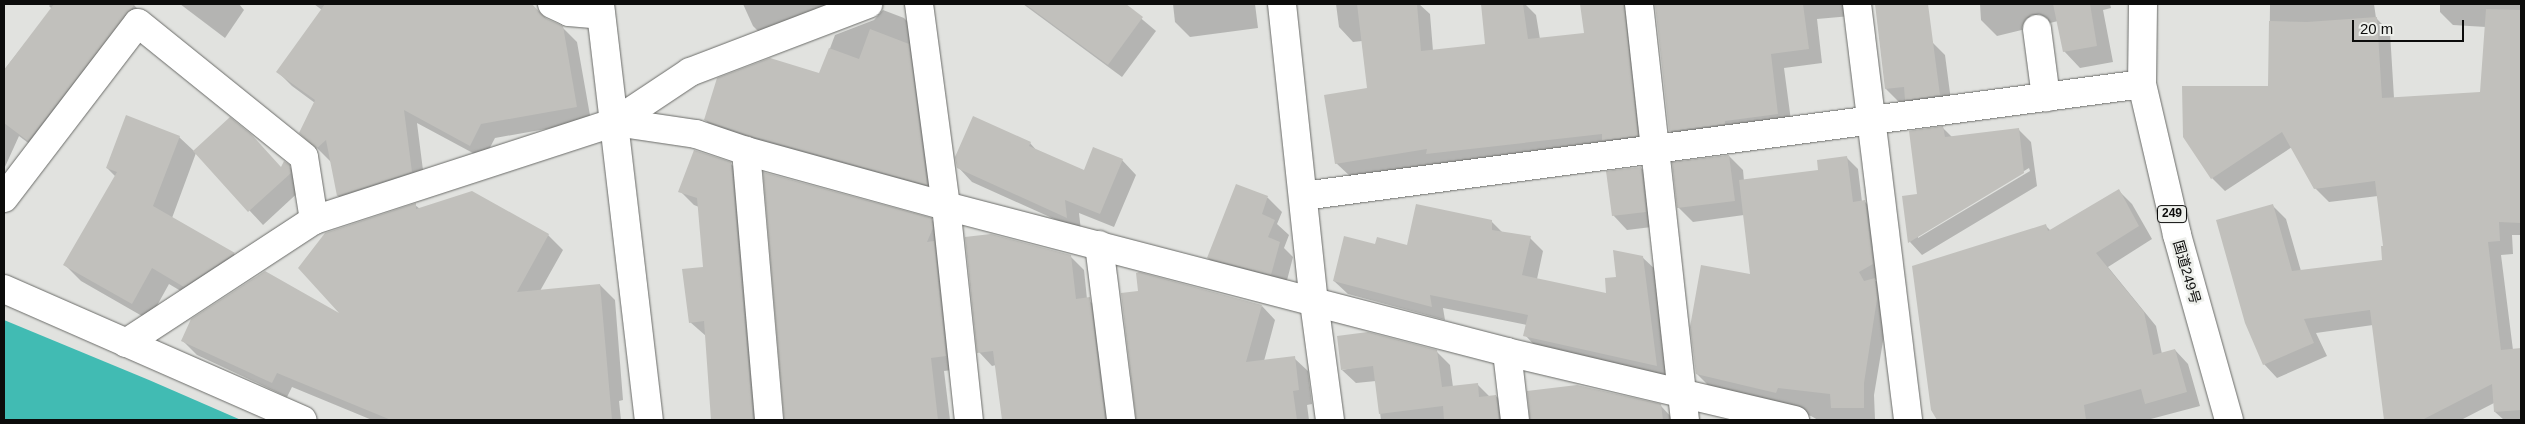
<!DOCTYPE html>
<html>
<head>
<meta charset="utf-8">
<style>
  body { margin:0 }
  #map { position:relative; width:2525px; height:424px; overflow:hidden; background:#e1e2df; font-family:Arial,"Noto Sans JP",sans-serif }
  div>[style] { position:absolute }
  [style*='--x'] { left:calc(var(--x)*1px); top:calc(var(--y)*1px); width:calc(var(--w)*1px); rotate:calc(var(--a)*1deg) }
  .water>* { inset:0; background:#41bbb3 }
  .shadow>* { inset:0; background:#0003 }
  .building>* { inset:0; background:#c1c0bc }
  .roads { filter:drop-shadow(0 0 1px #6b6c69) drop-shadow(0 0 1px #6b6c69) }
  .minor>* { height:28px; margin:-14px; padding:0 14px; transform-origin:14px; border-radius:14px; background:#fff }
  .highway>* { height:28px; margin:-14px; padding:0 14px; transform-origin:14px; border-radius:14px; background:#fff }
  span { translate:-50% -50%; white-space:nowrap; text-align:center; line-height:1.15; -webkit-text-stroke:5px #eef0ec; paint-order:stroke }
  .shield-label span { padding:1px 4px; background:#eef0ec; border:1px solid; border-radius:4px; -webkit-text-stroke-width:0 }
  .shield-label { font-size:12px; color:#0c0c0b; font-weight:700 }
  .street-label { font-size:14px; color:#0c0c0b }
  .frame { position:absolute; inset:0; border:5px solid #0c0c0b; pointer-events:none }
  .scale { position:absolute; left:2352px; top:20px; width:112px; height:22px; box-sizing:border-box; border:2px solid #0c0c0b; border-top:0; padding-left:6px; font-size:15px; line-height:18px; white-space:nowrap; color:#0c0c0b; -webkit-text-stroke:4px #eef0ec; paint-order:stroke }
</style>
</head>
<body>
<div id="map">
  <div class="water">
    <i style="clip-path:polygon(4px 320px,149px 380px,241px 420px,4px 420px)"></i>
  </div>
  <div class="shadow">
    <i style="clip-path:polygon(51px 4px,133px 4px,148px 20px,43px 154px,19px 136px,4px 169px,4px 70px,52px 9px,49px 6px)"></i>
    <i style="clip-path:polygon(180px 4px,239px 4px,244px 10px,225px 38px)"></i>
    <i style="clip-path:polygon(314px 4px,530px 4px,549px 21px,562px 27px,577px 42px,591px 121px,495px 138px,484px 159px,417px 123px,425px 186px,352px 210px,338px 196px,332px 163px,313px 144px,315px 103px,292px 86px,278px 72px,322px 10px)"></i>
    <i style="clip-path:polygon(743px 4px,852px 4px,767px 40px,753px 26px)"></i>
    <i style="clip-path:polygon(1023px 4px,1124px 4px,1156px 31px,1122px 77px)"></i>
    <i style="clip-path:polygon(1173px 4px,1255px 4px,1258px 28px,1190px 37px,1175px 22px)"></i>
    <i style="clip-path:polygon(1336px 4px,1419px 4px,1430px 14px,1433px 51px,1487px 45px,1482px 6px,1525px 4px,1536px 15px,1540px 39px,1585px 34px,1582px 4px,1649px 4px,1651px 150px,1442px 167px,1438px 164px,1351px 177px,1336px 163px,1368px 89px,1362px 41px,1353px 42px,1339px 27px)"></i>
    <i style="clip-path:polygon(1656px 4px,1849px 4px,1851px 16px,1817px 19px,1822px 63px,1784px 68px,1792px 128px,1684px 145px,1670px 131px)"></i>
    <i style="clip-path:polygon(1876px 4px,1920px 4px,1924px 43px,1932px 42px,1945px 55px,1952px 108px,1920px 112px,1908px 101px,1899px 102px,1886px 89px)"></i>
    <i style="clip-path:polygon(1980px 4px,2110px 4px,2111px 8px,2103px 10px,2113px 62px,2080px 68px,2064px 51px,2058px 21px,1997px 36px,1981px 20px)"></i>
    <i style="clip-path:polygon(2270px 4px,2374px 4px,2376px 18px,2390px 32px,2394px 98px,2481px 93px,2486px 27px,2453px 25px,2440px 12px,2440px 4px,2521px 4px,2521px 235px,2512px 235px,2513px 254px,2501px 255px,2513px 350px,2521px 349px,2521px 420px,2504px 420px,2495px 412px,2494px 403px,2461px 420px,2385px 420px,2373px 325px,2316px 333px,2327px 356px,2277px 378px,2264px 364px,2273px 206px,2286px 219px,2301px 271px,2384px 261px,2384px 247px,2378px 196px,2329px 202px,2315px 188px,2292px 147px,2225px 191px,2212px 178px,2269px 87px)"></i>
    <i style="clip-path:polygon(883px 10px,904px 18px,918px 32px,941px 198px,720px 134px,705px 120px,820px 75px,835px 35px,874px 20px)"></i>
    <i style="clip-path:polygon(evenodd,1943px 128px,1952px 137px,2018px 129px,2031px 142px,2037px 186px,1922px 255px,1910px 242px,1918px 195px,1943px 128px,2029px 168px,2030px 171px,1918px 238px,1918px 235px,2029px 168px)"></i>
    <i style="clip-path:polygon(179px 137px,194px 151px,281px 168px,289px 166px,303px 181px,304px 187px,263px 225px,196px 153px,172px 218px,234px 254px,250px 271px,201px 303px,169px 284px,149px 320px,81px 281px,65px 265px,116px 177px,107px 168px)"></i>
    <i style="clip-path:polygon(1030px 143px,1038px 152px,1085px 171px,1122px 160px,1136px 175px,1114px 227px,1079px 213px,1081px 231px,972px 182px,958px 167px)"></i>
    <i style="clip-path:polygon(1729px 156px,1743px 170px,1744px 181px,1820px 171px,1847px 158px,1858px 169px,1862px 202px,1865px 202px,1876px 213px,1884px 275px,1875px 280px,1886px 290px,1888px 311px,1874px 395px,1875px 419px,1818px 420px,1811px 416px,1747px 400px,1739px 393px,1708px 385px,1697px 374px,1752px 275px,1744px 215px,1693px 222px,1678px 207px)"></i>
    <i style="clip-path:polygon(731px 164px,745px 178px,765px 420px,712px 420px,706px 336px,690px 322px,705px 268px,699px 207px,694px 205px,680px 191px)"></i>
    <i style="clip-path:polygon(1641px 168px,1655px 182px,1660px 226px,1627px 230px,1613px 215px)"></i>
    <i style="clip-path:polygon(1237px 186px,1268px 198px,1282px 212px,1277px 224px,1289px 235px,1284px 248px,1293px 257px,1285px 288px,1222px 272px,1208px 258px)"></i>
    <i style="clip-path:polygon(2119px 191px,2132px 204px,2152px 239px,2108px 267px,2156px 326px,2162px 354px,2175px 350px,2188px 364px,2200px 406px,2147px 420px,1938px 420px,1932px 409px,2045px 225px,2051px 231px)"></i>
    <i style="clip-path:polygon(415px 205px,420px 209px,548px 235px,563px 250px,540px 291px,600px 285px,615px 300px,623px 400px,619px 401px,621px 420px,372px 420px,292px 387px,287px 397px,197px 355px,183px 341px,344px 317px)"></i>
    <i style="clip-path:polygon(931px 219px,945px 233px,960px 369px,944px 371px,950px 420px,786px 420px)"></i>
    <i style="clip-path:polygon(1491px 221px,1503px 233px,1530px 238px,1543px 251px,1537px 279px,1608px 295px,1617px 278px,1642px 257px,1656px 270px,1669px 378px,1538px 349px,1525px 335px,1527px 325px,1443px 308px,1445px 320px,1348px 294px,1334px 281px,1376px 246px,1408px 246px)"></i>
    <i style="clip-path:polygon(1070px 256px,1084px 270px,1087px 299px,1103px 312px,1117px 420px,1003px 420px,996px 365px,992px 366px,979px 352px)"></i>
    <i style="clip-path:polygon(1262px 306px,1275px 320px,1264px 361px,1294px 358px,1308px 371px,1312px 404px,1307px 405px,1309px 420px,1137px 420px)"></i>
    <i style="clip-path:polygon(1436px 351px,1450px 365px,1453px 387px,1477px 384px,1490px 397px,1496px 396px,1509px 409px,1511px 420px,1381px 420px,1376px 381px,1356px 383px,1342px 370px)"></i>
    <i style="clip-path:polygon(1529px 392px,1661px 406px,1674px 420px,1530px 420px)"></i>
  </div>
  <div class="building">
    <i style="clip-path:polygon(54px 4px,135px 4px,28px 141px,4px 123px,4px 70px)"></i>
    <i style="clip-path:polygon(325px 4px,532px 4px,545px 18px,563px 26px,577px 107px,481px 124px,470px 146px,404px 110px,412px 172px,337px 196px,326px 140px,316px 149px,299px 133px,315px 100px,276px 72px)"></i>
    <i style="clip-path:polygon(1025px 4px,1126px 4px,1143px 17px,1108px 65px)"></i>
    <i style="clip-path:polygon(1357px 4px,1417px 4px,1421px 51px,1485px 44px,1481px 4px,1523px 4px,1528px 39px,1584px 33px,1580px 4px,1624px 4px,1638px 136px,1602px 140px,1602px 134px,1426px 154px,1427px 149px,1335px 164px,1324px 95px,1367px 88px)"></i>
    <i style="clip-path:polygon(1655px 4px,1803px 4px,1809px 49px,1771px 54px,1778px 114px,1725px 121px,1725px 124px,1669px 131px)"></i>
    <i style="clip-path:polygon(1875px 4px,1928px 4px,1940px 95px,1905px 100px,1904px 87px,1885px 89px)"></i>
    <i style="clip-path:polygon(2053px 4px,2090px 4px,2097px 46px,2063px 52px)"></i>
    <i style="clip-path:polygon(2486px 9px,2521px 10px,2521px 223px,2499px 222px,2500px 241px,2488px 242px,2501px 350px,2521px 348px,2521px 410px,2494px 412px,2492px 384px,2422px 420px,2384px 420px,2370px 310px,2304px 319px,2314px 343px,2263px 365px,2245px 323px,2216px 220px,2273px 204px,2292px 271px,2382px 260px,2381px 246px,2383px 246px,2375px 181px,2314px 189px,2282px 132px,2211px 179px,2183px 137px,2182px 86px,2268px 86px,2269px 21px,2307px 22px,2377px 17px,2382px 98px,2480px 92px)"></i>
    <i style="clip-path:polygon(870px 29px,909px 44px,927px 185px,751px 136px,704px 120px,717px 78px,770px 58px,819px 73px,829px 48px,859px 59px)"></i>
    <i style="clip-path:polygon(126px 115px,180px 136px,153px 206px,235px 253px,184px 287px,152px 268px,132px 304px,63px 265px,117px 172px,106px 168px)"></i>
    <i style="clip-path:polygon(973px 116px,1031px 142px,1029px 146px,1084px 170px,1093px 147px,1123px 159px,1100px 214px,1065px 200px,1067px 218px,957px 168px,955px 157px)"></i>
    <i style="clip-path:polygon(230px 117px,252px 135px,281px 167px,284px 161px,290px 165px,291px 173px,248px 212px,193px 151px)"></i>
    <i style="clip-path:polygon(1943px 126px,1945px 137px,2019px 128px,2024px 173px,1908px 243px,1902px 196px,1917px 194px,1909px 131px)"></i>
    <i style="clip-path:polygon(694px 150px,731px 162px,753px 420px,711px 420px,704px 321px,689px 323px,682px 269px,703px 267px,697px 198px,678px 192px)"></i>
    <i style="clip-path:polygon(1729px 155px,1735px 201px,1677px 208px,1672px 162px)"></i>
    <i style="clip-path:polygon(1847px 156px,1853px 202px,1865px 200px,1873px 264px,1859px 272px,1864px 281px,1875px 278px,1877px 299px,1864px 383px,1864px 408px,1831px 408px,1830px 394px,1778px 388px,1776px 393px,1696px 374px,1690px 327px,1701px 265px,1750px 274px,1739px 180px,1818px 170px,1817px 160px)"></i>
    <i style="clip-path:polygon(1641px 167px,1646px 212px,1612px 216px,1606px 171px)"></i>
    <i style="clip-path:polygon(763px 172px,932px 218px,933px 228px,927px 242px,934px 241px,946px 356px,931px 358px,938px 420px,784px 420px)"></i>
    <i style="clip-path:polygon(1236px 184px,1268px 196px,1262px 214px,1275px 220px,1268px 237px,1280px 242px,1271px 275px,1207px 258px)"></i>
    <i style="clip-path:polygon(2119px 189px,2139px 226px,2096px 253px,2144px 312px,2153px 355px,2175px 349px,2187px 392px,2145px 404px,2141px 389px,2084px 405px,2086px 420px,1937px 420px,1931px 410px,1912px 266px,2046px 224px,2048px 231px)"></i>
    <i style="clip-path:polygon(472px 191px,549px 234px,517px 292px,600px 284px,612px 420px,391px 420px,277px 373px,272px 383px,181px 341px,191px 319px,265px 271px,339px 313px,298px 268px,325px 233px,416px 203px,416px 209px)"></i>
    <i style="clip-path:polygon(1416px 204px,1492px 220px,1492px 230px,1531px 236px,1522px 275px,1606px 293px,1605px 278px,1616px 277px,1613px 250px,1643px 256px,1657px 366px,1523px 336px,1528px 315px,1430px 295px,1432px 307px,1333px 281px,1344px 236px,1375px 244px,1377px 237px,1407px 245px)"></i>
    <i style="clip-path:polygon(991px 234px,1071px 255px,1076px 299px,1090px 297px,1105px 420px,1002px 420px,993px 351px,977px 353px,965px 237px)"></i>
    <i style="clip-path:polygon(1139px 272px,1262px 305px,1246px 362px,1295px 356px,1299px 390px,1293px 391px,1297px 420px,1136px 420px,1121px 293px,1138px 291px,1136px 273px)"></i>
    <i style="clip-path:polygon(1368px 332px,1437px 350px,1442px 387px,1478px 383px,1479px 397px,1496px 395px,1499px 420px,1444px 420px,1443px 406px,1379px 414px,1373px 366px,1341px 370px,1337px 336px)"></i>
    <i style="clip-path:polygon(1577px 385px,1661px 404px,1663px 420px,1530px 420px,1527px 391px)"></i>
  </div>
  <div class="roads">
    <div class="minor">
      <i style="--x:552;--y:4;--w:19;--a:25"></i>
      <i style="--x:569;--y:12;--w:32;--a:5"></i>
      <i style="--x:600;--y:4;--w:419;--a:83.3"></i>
      <i style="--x:919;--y:4;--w:204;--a:82.4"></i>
      <i style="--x:946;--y:206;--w:215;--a:83.9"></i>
      <i style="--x:1282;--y:4;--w:300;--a:83.9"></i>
      <i style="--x:1314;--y:302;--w:119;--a:82.3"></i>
      <i style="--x:1639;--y:4;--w:419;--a:83.7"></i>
      <i style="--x:1857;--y:4;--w:419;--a:83"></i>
      <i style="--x:2037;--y:29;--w:69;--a:82.5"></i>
      <i style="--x:615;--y:122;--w:82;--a:8.4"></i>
      <i style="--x:696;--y:134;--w:53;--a:18.8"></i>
      <i style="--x:746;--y:151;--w:207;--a:15.4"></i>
      <i style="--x:946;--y:206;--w:380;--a:14.6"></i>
      <i style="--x:1314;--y:302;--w:199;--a:14.5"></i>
      <i style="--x:1507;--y:352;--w:296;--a:13.3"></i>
      <i style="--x:746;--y:151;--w:270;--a:85.1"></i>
      <i style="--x:1303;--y:196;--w:846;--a:-7.6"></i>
      <i style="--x:4;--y:198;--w:220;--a:-52.6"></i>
      <i style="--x:138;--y:23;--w:213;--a:38.9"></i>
      <i style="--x:304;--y:157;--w:64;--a:81"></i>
      <i style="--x:1099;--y:245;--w:176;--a:82.8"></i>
      <i style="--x:4;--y:289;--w:326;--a:23.7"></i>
      <i style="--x:126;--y:343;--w:225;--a:-33.2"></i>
      <i style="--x:314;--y:220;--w:317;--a:-18"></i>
      <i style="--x:615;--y:122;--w:90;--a:-33.7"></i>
      <i style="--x:690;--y:72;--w:191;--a:-20.9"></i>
      <i style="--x:1507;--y:352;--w:68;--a:83.3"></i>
    </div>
    <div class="highway">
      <i style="--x:2143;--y:4;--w:80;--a:90.7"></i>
      <i style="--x:2142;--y:84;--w:155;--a:76.9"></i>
      <i style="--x:2177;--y:235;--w:192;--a:74.3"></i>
    </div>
  </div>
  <div class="shield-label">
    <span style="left:2172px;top:214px">249</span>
  </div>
  <div class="street-label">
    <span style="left:2187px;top:272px;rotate:74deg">国道249号</span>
  </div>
  <div class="frame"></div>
  <div class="scale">20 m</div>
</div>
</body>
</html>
